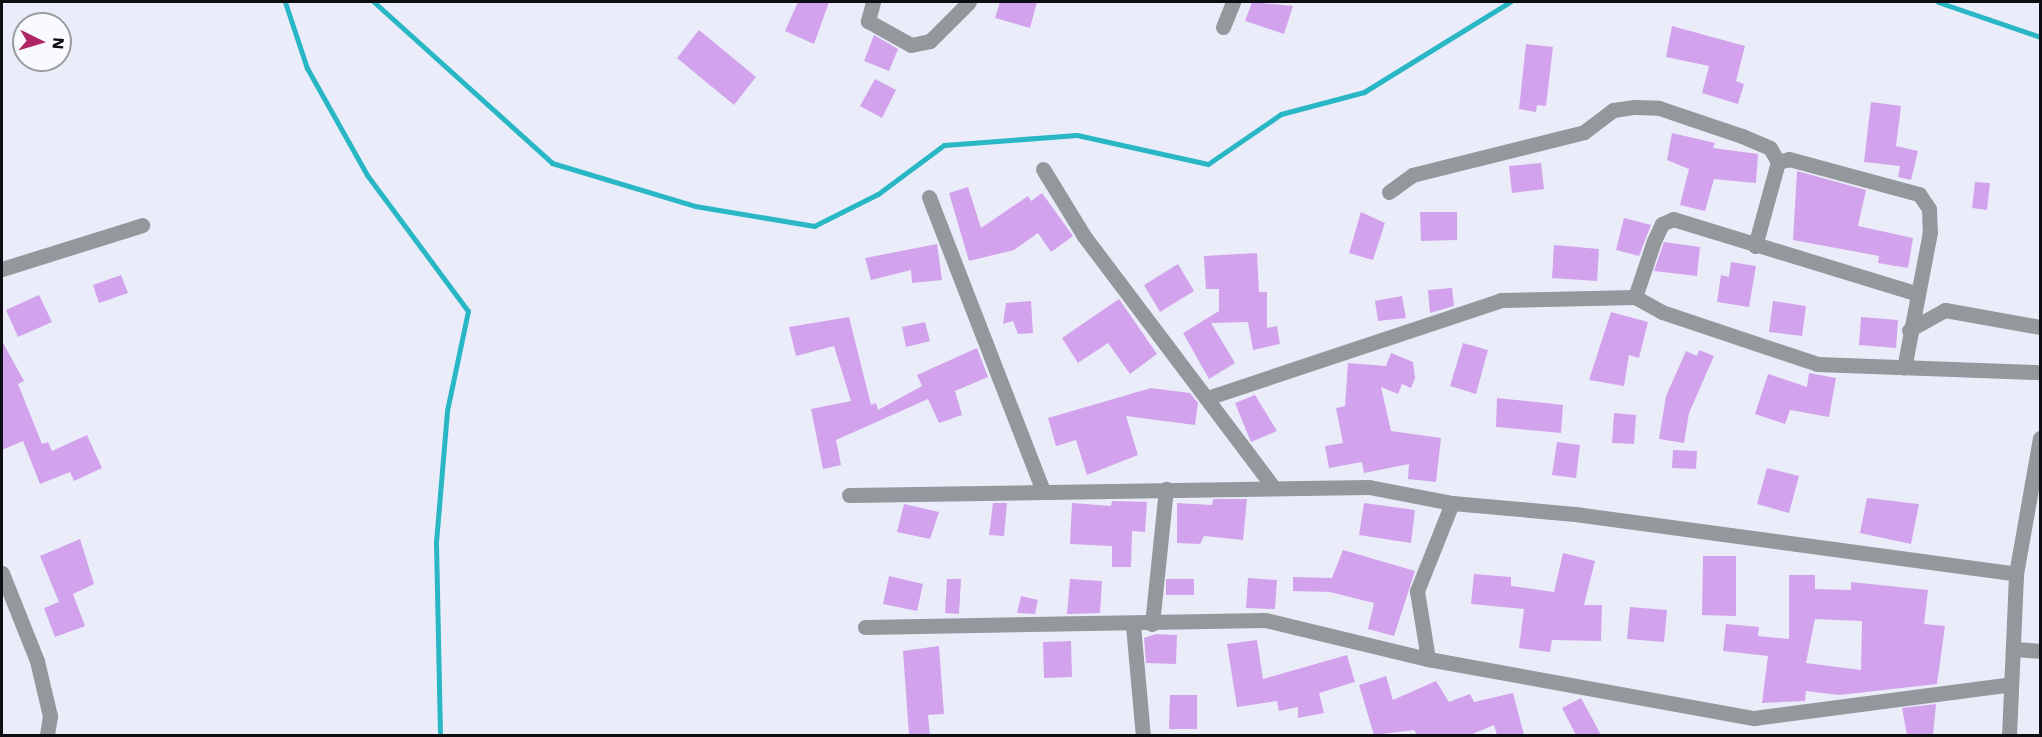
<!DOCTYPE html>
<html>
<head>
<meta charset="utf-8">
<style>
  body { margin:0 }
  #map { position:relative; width:2042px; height:737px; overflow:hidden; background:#eaedf9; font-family:"Work Sans",sans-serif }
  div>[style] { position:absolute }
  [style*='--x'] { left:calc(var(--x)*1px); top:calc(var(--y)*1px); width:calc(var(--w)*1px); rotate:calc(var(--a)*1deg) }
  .stream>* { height:5px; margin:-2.5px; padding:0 2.5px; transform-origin:2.5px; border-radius:2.5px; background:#29b6c5 }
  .building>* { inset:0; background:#d2a3ec }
  .minor>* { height:15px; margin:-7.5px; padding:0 7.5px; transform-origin:7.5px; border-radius:7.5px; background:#94979b }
  .tertiary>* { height:15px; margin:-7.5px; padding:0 7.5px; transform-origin:7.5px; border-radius:7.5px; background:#94979b }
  span { translate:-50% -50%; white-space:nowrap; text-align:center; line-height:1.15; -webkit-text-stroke:6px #f9faff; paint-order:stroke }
  .frame { position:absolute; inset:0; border:3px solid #0d0e12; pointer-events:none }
  .north { position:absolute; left:12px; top:12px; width:60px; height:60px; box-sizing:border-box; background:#f9faff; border:2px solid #9b9ca0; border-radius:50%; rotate:95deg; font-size:16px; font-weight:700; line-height:24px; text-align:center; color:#0d0e12 }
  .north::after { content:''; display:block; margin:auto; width:21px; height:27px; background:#b02565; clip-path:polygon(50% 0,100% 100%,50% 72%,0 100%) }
</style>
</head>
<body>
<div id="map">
  <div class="stream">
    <i style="--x:285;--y:2;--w:70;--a:71.6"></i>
    <i style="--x:307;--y:68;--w:123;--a:60.7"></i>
    <i style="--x:367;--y:175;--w:169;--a:53.4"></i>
    <i style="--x:468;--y:311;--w:102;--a:101.9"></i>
    <i style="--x:447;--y:411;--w:132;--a:94.8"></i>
    <i style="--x:436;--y:543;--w:193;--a:88.8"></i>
    <i style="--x:374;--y:2;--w:240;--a:42.1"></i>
    <i style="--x:552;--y:163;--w:149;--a:16.7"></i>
    <i style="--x:695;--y:206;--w:121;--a:9.5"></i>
    <i style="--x:814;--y:226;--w:72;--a:-26.6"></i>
    <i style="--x:878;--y:194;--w:82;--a:-36.6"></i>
    <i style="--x:944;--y:145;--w:133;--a:-4.3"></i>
    <i style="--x:1077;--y:135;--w:134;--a:12.5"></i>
    <i style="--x:1208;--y:164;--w:88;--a:-34.4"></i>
    <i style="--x:1281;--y:114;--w:86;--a:-14.8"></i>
    <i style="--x:1364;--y:92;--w:172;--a:-31.7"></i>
    <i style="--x:1938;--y:2;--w:108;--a:18.9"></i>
  </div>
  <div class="building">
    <i style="clip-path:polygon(798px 2px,829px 2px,814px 44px,785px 31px)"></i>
    <i style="clip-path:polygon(1000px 2px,1037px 2px,1030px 28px,995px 18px)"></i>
    <i style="clip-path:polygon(1252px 2px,1293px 6px,1284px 34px,1245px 21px)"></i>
    <i style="clip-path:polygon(1672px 26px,1745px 46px,1736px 81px,1744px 84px,1738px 104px,1702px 93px,1709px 66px,1666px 57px)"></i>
    <i style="clip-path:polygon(699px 30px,756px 77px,734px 105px,677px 58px)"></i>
    <i style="clip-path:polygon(874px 35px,898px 49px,889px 71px,864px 61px)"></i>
    <i style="clip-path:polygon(1526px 44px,1553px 47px,1546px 106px,1537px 105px,1536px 112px,1519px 109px)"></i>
    <i style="clip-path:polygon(875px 79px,896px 90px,882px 118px,860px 106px)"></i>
    <i style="clip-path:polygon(1871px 102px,1901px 106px,1896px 146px,1918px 151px,1911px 180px,1898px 177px,1900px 166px,1864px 162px)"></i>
    <i style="clip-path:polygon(1672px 133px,1715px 143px,1713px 148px,1758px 154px,1756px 183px,1714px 179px,1705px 211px,1680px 205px,1689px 169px,1667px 160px)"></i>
    <i style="clip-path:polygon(1541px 163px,1544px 189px,1512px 193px,1509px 166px)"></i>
    <i style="clip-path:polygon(1797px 171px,1866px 190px,1858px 226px,1913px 238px,1908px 268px,1878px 263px,1879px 256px,1793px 240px)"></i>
    <i style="clip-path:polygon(1975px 182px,1990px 183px,1987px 210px,1972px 208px)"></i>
    <i style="clip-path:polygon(968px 187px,981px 228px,1028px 196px,1031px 201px,1042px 193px,1073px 236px,1051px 252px,1038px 233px,1014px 250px,969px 261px,949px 193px)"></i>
    <i style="clip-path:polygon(1361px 212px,1385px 223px,1373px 260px,1349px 253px)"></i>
    <i style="clip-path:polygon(1420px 212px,1457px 212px,1457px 240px,1421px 241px)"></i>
    <i style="clip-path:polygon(1624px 218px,1651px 225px,1639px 256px,1616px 250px)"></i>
    <i style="clip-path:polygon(1664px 242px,1700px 247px,1697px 276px,1654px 271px)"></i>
    <i style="clip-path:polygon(937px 244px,942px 280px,912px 283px,911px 270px,871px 280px,865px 258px)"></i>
    <i style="clip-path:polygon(1554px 245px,1599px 249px,1597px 281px,1552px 278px)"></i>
    <i style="clip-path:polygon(1257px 253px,1259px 292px,1267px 292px,1267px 328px,1277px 326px,1280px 344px,1253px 350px,1248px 322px,1211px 323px,1235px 363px,1209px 379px,1183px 333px,1219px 311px,1219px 289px,1206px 289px,1204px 256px)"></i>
    <i style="clip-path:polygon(1731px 262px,1756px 266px,1749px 307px,1717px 302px,1721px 275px,1729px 277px)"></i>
    <i style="clip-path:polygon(1178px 264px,1194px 291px,1160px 312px,1144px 285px)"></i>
    <i style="clip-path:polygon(121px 275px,128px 293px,99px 303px,93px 285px)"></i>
    <i style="clip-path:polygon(1452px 288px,1454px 306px,1430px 313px,1428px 290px)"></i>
    <i style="clip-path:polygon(39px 295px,52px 322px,18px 337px,6px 310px)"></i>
    <i style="clip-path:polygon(1402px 296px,1406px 318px,1378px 321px,1375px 301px)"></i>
    <i style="clip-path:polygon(1119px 299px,1157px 354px,1130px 374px,1108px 343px,1078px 363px,1062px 338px)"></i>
    <i style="clip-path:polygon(1031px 301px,1033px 333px,1018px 334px,1013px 321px,1003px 324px,1006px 303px)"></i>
    <i style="clip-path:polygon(1773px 301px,1806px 306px,1802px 336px,1769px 332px)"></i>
    <i style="clip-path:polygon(1611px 312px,1648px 322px,1639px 358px,1629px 355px,1624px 386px,1589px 380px)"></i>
    <i style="clip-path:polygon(849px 317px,871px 405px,876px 403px,878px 410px,922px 386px,917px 375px,977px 348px,988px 377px,955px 391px,962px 415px,939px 423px,928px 399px,836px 440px,841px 465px,823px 469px,811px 409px,851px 401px,834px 346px,796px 356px,789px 327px)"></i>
    <i style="clip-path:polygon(1861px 317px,1898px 320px,1896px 348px,1859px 345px)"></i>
    <i style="clip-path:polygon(925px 322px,930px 341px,906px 347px,902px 327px)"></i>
    <i style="clip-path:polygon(2px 341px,24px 381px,18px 384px,42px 444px,48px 442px,52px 451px,87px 435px,102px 468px,74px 481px,70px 472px,40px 484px,23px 441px,2px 450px)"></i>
    <i style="clip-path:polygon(1463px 343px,1488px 350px,1476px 394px,1450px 386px)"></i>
    <i style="clip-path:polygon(1699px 350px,1714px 356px,1689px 413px,1684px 443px,1659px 439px,1666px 396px,1686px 351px,1697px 356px)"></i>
    <i style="clip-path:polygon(1391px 353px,1413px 362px,1415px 378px,1411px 388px,1402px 384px,1398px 394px,1381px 387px,1391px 431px,1441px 438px,1436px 482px,1408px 479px,1409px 464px,1364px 473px,1362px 462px,1329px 468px,1325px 446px,1343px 443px,1336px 408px,1345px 406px,1348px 363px,1386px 366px)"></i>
    <i style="clip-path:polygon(1809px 373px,1836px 378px,1829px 417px,1790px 410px,1785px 424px,1755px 414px,1768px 374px,1807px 387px)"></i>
    <i style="clip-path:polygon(1151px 388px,1190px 393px,1198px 403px,1195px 425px,1126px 416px,1138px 455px,1087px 475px,1076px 440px,1056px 446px,1048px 418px)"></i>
    <i style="clip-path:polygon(1255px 395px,1277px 431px,1251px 442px,1235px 403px)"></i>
    <i style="clip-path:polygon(1497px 398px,1563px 405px,1561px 433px,1496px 427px)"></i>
    <i style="clip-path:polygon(1614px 413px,1636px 415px,1634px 444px,1612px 443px)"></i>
    <i style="clip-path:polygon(1557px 442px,1580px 445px,1576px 478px,1552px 475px)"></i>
    <i style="clip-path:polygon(1673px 450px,1697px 451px,1696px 469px,1672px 468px)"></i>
    <i style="clip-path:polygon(1767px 468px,1799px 476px,1789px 513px,1757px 504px)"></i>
    <i style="clip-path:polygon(1867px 498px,1919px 504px,1911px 544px,1860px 533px)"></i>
    <i style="clip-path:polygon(1213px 499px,1247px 499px,1243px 540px,1204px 536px,1200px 544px,1177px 543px,1177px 503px,1212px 505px)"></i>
    <i style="clip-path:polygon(1112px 501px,1147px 502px,1145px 532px,1132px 531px,1131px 567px,1112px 567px,1112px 546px,1070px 544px,1072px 503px,1111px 506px)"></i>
    <i style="clip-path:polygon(993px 503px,1007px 503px,1004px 536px,989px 535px)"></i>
    <i style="clip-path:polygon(1364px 503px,1415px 510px,1411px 543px,1359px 535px)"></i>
    <i style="clip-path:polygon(904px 504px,939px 512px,930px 539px,897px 532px)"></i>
    <i style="clip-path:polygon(80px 539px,94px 584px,73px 594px,85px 626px,55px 637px,44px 608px,59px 602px,40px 556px)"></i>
    <i style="clip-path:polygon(1343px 550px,1415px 571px,1394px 636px,1368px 629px,1374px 603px,1330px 592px,1293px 591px,1293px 577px,1332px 578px)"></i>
    <i style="clip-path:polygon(1563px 553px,1595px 561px,1584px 605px,1602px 605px,1601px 641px,1552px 640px,1550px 652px,1519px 648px,1524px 609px,1471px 604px,1474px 574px,1511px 577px,1511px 586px,1554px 592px)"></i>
    <i style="clip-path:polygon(1703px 556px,1736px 556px,1736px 616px,1702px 615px)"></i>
    <i style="clip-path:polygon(evenodd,1789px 575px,1815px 575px,1815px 589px,1851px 590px,1851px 582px,1928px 590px,1924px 624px,1945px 626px,1937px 684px,1839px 695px,1806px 691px,1805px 701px,1762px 703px,1768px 656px,1723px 651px,1726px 624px,1759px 627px,1758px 636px,1789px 639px,1789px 575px,1815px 619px,1862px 621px,1861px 670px,1806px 663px,1815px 619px)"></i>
    <i style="clip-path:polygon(889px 576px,923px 584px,917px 611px,883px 604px)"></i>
    <i style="clip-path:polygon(1248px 578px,1277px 580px,1275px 609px,1246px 608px)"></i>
    <i style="clip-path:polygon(947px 579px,961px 579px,959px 614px,945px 613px)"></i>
    <i style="clip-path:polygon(1070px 579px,1102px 581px,1100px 613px,1067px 614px)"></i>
    <i style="clip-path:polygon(1166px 579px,1194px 579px,1194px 595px,1166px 595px)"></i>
    <i style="clip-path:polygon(1021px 596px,1038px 600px,1035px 614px,1017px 613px)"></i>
    <i style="clip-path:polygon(1630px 607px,1667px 610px,1664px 642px,1627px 639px)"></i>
    <i style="clip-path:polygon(1156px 634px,1177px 635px,1176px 664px,1146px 663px,1144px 638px)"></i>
    <i style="clip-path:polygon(1257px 640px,1263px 679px,1347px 655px,1355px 682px,1319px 693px,1324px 713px,1298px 718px,1298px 707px,1279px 711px,1277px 701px,1237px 707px,1227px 644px)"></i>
    <i style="clip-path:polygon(1071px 641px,1072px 677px,1044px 678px,1043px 642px)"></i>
    <i style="clip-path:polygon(939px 646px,944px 714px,928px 715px,930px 735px,909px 735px,903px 651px)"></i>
    <i style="clip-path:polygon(1386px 676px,1393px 700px,1436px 681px,1449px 702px,1470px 694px,1474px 702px,1513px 693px,1524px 735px,1497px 735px,1494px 725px,1470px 735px,1417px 735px,1414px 730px,1374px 735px,1359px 685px)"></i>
    <i style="clip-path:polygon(1170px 695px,1197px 695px,1197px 729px,1169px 729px)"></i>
    <i style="clip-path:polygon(1581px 698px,1593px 720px,1601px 735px,1576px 735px,1562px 708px)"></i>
    <i style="clip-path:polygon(1936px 704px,1933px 735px,1907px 735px,1902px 708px)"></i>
  </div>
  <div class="minor">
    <i style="--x:873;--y:2;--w:20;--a:105"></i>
    <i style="--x:868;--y:21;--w:49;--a:29.2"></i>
    <i style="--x:911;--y:45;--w:19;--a:-12"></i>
    <i style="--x:930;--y:41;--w:55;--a:-45"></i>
    <i style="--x:1223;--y:27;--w:27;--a:-68"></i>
    <i style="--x:1043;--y:169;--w:79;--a:58.5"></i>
    <i style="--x:1084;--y:236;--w:314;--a:53"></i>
    <i style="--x:1389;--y:192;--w:29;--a:-36"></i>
    <i style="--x:1412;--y:175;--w:177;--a:-14"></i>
    <i style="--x:1584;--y:132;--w:36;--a:-37"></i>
    <i style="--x:1613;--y:110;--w:22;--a:-8"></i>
    <i style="--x:1635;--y:107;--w:24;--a:2"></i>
    <i style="--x:1659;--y:108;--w:88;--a:18.6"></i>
    <i style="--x:1742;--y:136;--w:30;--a:23"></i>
    <i style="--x:1770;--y:148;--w:16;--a:60"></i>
    <i style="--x:929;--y:197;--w:313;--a:68.8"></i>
    <i style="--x:1755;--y:246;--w:87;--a:-74.7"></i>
    <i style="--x:1778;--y:162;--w:11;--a:-15"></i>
    <i style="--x:1789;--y:159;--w:135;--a:15.1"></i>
    <i style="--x:1919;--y:194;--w:18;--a:56"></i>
    <i style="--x:1929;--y:209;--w:23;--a:88"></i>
    <i style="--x:1930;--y:232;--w:138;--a:100.8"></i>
    <i style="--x:2;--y:269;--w:147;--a:-17.4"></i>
    <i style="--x:1635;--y:297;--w:59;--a:-71.3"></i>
    <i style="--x:1654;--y:241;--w:19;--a:-65"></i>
    <i style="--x:1662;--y:224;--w:12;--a:-24"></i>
    <i style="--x:1673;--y:219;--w:253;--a:17"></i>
    <i style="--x:1909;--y:330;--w:41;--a:-29.1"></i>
    <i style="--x:1945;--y:310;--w:97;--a:10.1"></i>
    <i style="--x:1210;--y:397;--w:307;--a:-18.4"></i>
    <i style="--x:1501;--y:300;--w:134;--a:-1.3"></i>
    <i style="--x:1635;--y:297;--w:31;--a:29"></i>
    <i style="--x:1662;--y:312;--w:163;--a:18.5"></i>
    <i style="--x:1817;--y:364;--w:223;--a:2.1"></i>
    <i style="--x:849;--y:495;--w:520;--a:-0.88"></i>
    <i style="--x:1369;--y:487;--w:85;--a:10.9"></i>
    <i style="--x:1452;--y:503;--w:123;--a:5.1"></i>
    <i style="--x:1575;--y:514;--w:445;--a:7.7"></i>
    <i style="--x:1452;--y:503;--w:95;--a:111.7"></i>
    <i style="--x:1417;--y:591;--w:69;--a:80.8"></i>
    <i style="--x:1428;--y:659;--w:331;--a:10.3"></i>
    <i style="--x:1754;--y:718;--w:259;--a:-7.5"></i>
    <i style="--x:2;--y:573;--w:95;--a:68.3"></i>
    <i style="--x:37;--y:661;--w:57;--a:76.7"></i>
    <i style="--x:50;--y:716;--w:20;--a:99"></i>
    <i style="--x:1152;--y:624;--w:136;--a:-84.1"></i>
    <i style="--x:1133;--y:625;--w:111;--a:84.9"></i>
    <i style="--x:865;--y:627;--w:400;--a:-1"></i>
    <i style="--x:1265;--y:620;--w:168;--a:13.5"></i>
    <i style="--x:2014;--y:649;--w:26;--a:4"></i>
  </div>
  <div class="tertiary">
    <i style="--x:2009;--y:736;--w:162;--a:-87.5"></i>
    <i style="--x:2016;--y:574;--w:138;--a:-80"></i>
  </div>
  <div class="frame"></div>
  <div class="north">N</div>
</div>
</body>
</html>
